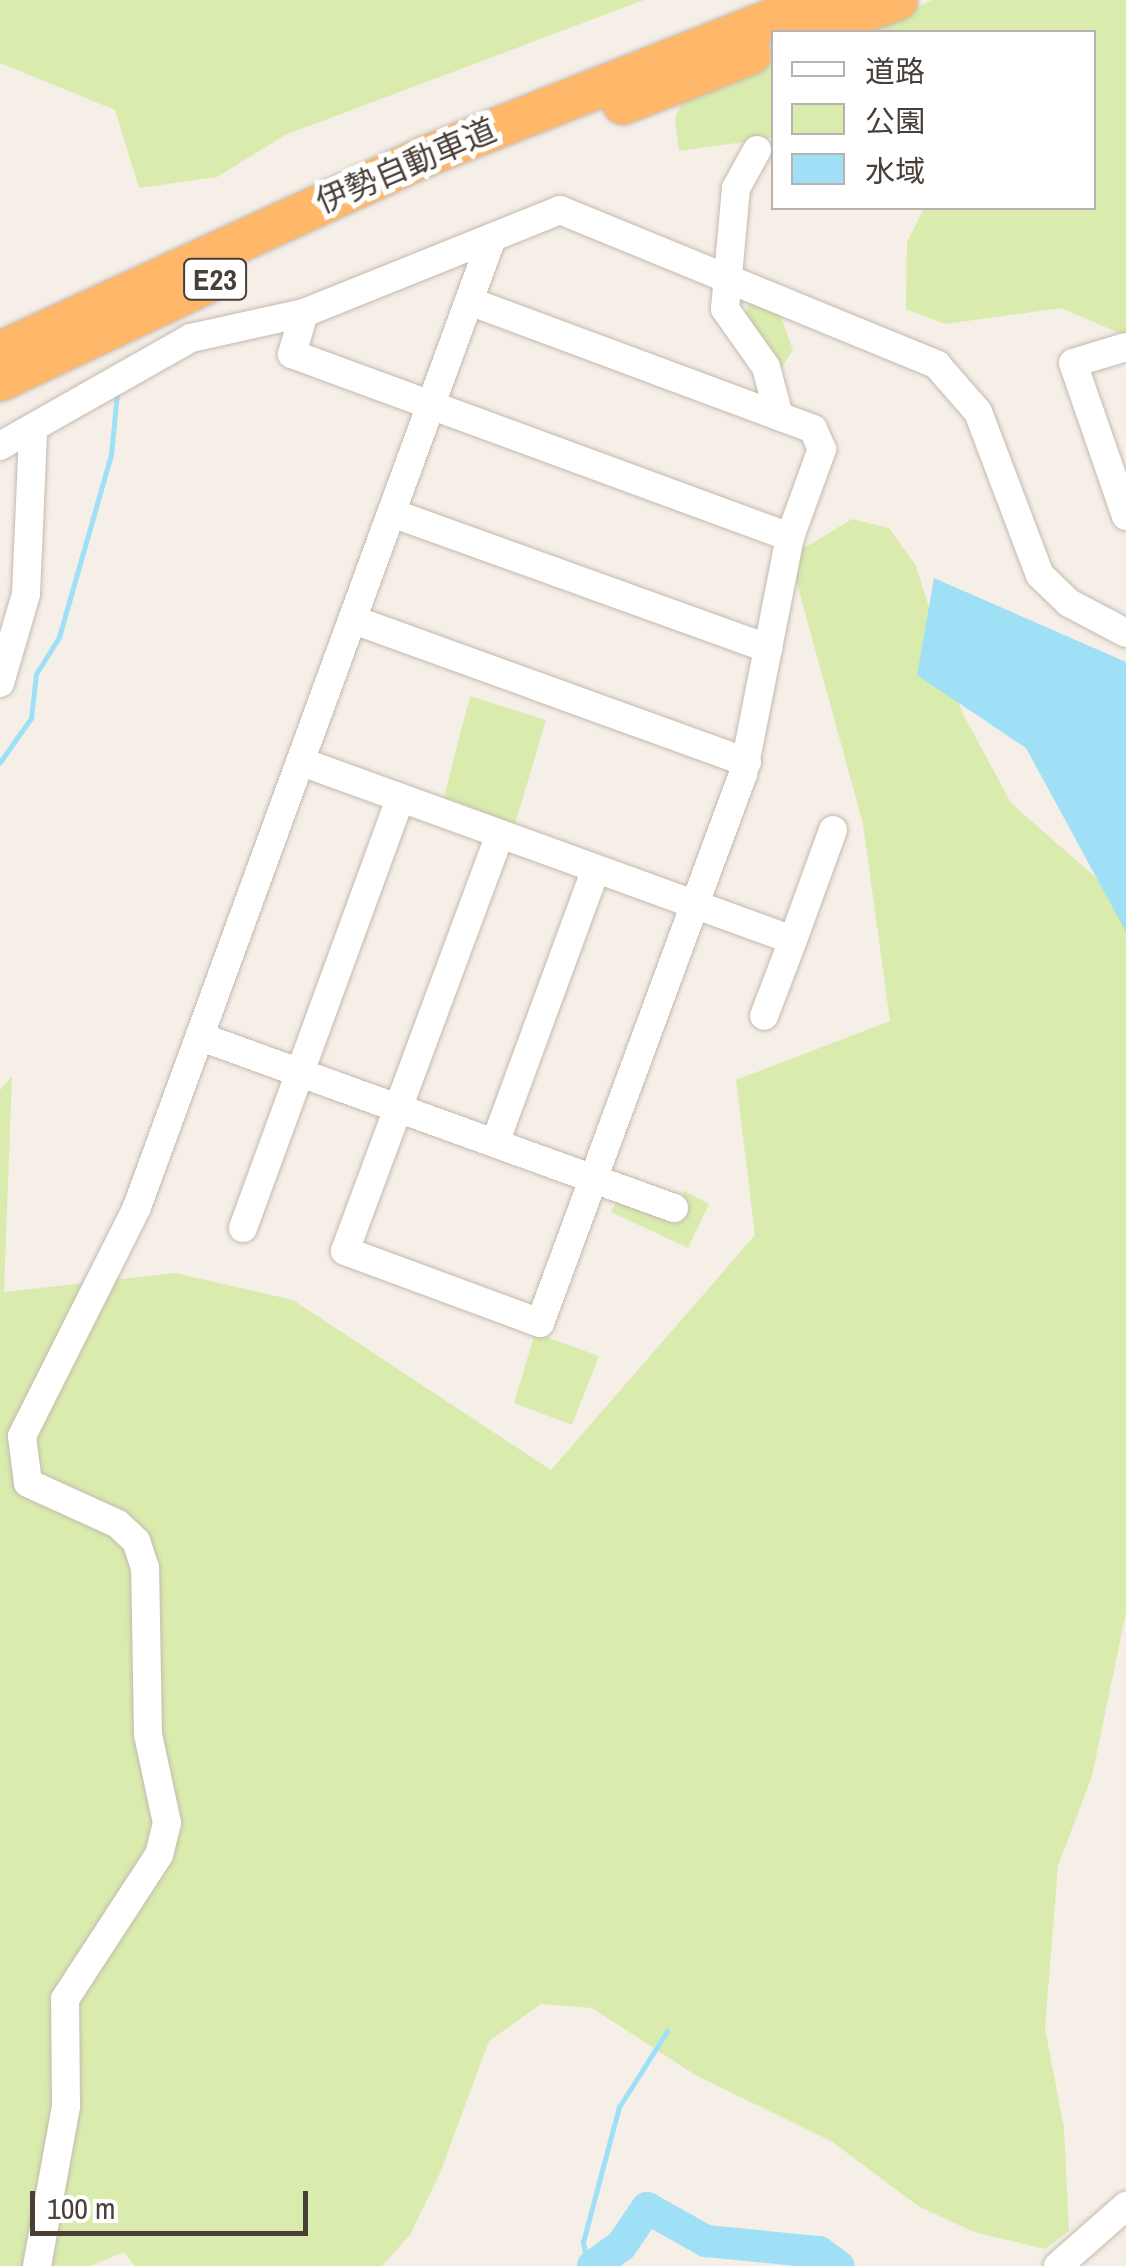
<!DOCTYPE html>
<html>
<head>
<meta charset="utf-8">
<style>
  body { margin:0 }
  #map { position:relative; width:1126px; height:2266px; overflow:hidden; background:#f5efe8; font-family:"Archivo Narrow","Noto Sans JP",sans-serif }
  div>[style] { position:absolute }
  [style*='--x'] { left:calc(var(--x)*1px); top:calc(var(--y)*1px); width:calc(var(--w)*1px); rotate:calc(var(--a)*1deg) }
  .green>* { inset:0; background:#d9ecae }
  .water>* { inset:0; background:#a0e0f6 }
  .stream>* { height:5px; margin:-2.5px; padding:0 2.5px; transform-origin:2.5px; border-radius:2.5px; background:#a0e0f6 }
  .river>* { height:32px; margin:-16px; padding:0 16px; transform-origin:16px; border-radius:16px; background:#a0e0f6 }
  .roads { filter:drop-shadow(0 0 2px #c5b9ad) drop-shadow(0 0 2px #c5b9ad) }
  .minor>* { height:28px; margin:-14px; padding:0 14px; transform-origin:14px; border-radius:14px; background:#fff }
  .highway>* { height:40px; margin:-20px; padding:0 20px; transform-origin:20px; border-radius:20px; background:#ffb769 }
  span { translate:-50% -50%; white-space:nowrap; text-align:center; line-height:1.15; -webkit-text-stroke:10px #fff; paint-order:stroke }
  .shield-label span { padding:2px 8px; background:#fff; border:2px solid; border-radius:8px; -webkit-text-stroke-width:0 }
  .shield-label { font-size:30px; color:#4a3f36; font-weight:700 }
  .street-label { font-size:32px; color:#4a3f36 }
  .legend { position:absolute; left:771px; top:30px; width:325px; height:180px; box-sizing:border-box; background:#fff; border:2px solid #b7b2af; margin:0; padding:12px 18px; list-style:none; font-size:30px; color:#4a3f36 }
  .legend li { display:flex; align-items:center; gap:20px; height:50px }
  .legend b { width:50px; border:2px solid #b7b2af }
  .scale { position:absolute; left:30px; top:2191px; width:278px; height:45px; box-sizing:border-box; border:5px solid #4a3f36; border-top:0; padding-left:12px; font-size:30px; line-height:35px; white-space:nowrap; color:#4a3f36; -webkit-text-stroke:8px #fff; paint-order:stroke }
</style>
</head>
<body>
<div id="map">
  <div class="green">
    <i style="clip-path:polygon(0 0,644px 0,285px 135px,217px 177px,139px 188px,115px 110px,0 63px)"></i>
    <i style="clip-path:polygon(932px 0,1126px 0,1126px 336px,1061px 308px,945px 324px,906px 309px,907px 242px,924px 208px,1094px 208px,1094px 32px,863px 32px)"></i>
    <i style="clip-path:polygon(773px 60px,773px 138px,679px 151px,675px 119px,684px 97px)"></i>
    <i style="clip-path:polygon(753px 296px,776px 304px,793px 350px,779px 371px,744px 316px)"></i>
    <i style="clip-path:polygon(852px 519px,889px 528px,916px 566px,962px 712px,1011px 803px,1126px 904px,1126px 1613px,1092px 1776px,1058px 1866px,1045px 2028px,1064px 2128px,1069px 2231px,1045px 2249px,974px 2232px,918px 2206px,831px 2141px,697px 2076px,592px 2008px,541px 2004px,489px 2041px,440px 2173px,410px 2235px,382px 2266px,135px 2266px,124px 2252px,91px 2266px,0 2266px,0 1090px,12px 1076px,4px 1292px,175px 1273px,293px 1300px,551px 1470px,755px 1235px,736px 1080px,890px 1021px,863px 824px,784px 536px,806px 547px)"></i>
    <i style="clip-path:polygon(470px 696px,546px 720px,515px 824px,444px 797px)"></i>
    <i style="clip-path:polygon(684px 1191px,709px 1204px,688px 1248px,611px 1212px,619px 1197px,671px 1220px)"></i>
    <i style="clip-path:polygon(535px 1333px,599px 1356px,572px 1425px,514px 1403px)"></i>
  </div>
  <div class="water">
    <i style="clip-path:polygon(934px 578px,1126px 662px,1126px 932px,1026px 748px,917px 675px)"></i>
  </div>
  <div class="stream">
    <i style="--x:0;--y:762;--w:54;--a:-54.8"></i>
    <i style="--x:31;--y:718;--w:44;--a:-83.5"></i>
    <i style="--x:36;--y:674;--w:44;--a:-58.1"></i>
    <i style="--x:59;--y:637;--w:189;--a:-74.1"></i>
    <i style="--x:111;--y:455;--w:62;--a:-84.5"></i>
    <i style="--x:588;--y:2266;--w:25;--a:-102"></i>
    <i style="--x:583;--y:2242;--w:140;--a:-75.1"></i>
    <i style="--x:619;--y:2107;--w:90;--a:-57.7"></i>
  </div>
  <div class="river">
    <i style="--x:593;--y:2266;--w:34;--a:-36"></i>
    <i style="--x:621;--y:2246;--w:46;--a:-55.6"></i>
    <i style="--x:647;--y:2208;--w:68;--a:29.2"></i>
    <i style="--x:706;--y:2241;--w:114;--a:5.6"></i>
    <i style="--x:819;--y:2252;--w:24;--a:36"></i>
  </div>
  <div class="roads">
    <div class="minor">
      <i style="--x:757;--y:150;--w:43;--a:118.9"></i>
      <i style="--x:736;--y:188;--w:121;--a:95.2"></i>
      <i style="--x:725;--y:309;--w:71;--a:54.7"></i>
      <i style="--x:766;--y:367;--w:51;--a:75.1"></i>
      <i style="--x:469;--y:301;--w:367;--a:20.4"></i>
      <i style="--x:813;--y:429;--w:22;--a:66"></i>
      <i style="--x:822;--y:449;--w:94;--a:110"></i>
      <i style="--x:790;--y:537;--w:242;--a:101.2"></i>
      <i style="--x:743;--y:774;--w:585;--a:110.29"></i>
      <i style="--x:540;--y:1323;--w:208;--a:-159.7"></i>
      <i style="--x:345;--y:1251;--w:445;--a:-69.6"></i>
      <i style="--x:304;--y:313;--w:43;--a:106.3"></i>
      <i style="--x:292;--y:354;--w:531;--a:20.18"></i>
      <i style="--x:1126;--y:347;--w:55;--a:163.2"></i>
      <i style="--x:1073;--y:363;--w:162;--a:70.9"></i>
      <i style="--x:0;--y:446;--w:219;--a:-29.5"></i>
      <i style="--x:191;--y:338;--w:116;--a:-12.5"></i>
      <i style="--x:304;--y:313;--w:276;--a:-21.9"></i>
      <i style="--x:560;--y:210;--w:408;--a:22.3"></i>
      <i style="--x:937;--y:365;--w:62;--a:48.9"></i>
      <i style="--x:978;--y:412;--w:174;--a:69.2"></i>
      <i style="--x:1040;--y:575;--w:40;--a:44"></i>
      <i style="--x:1069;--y:603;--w:64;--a:27.8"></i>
      <i style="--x:392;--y:513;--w:400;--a:19.8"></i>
      <i style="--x:354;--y:620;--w:418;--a:19.9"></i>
      <i style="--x:0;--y:683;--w:93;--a:-73.7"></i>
      <i style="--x:26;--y:594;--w:160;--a:-87.5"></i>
      <i style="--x:302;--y:762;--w:522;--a:19.93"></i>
      <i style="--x:793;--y:940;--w:81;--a:110.9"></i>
      <i style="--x:793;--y:940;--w:117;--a:-70"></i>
      <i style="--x:201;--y:1037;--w:503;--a:19.88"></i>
      <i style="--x:495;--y:1143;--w:292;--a:-69.8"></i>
      <i style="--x:243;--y:1228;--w:458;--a:-69.9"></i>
      <i style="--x:37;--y:2266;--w:163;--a:-79.7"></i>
      <i style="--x:66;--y:2106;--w:107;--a:-90.5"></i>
      <i style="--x:65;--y:1999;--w:172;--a:-56.9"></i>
      <i style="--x:159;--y:1855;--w:33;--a:-76"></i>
      <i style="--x:167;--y:1823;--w:91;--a:-102.1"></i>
      <i style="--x:148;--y:1734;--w:166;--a:-91"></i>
      <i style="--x:145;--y:1568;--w:28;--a:-108"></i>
      <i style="--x:136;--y:1541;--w:25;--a:-137"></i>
      <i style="--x:118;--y:1524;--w:99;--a:-155.5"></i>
      <i style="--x:28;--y:1483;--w:47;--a:-97.3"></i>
      <i style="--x:22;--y:1436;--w:256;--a:-63.3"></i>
      <i style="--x:137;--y:1207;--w:1032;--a:-69.88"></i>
      <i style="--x:1058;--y:2266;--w:91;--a:-41.4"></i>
    </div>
    <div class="highway">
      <i style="--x:809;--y:32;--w:94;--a:-20"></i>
      <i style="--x:623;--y:104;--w:137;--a:-21.3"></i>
      <i style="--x:0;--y:352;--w:467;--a:-24.7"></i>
      <i style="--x:424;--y:157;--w:427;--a:-21.6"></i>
      <i style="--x:0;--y:381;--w:229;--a:-25.3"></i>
    </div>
  </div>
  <div class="shield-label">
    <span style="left:215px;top:279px">E23</span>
  </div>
  <div class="street-label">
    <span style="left:406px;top:166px;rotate:-23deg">伊勢自動車道</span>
  </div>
  <ul class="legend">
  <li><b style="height:12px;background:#fff"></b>道路</li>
  <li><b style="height:28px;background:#d9ecae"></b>公園</li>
  <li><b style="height:28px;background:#a0e0f6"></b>水域</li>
  </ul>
  <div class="scale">100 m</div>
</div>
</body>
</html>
